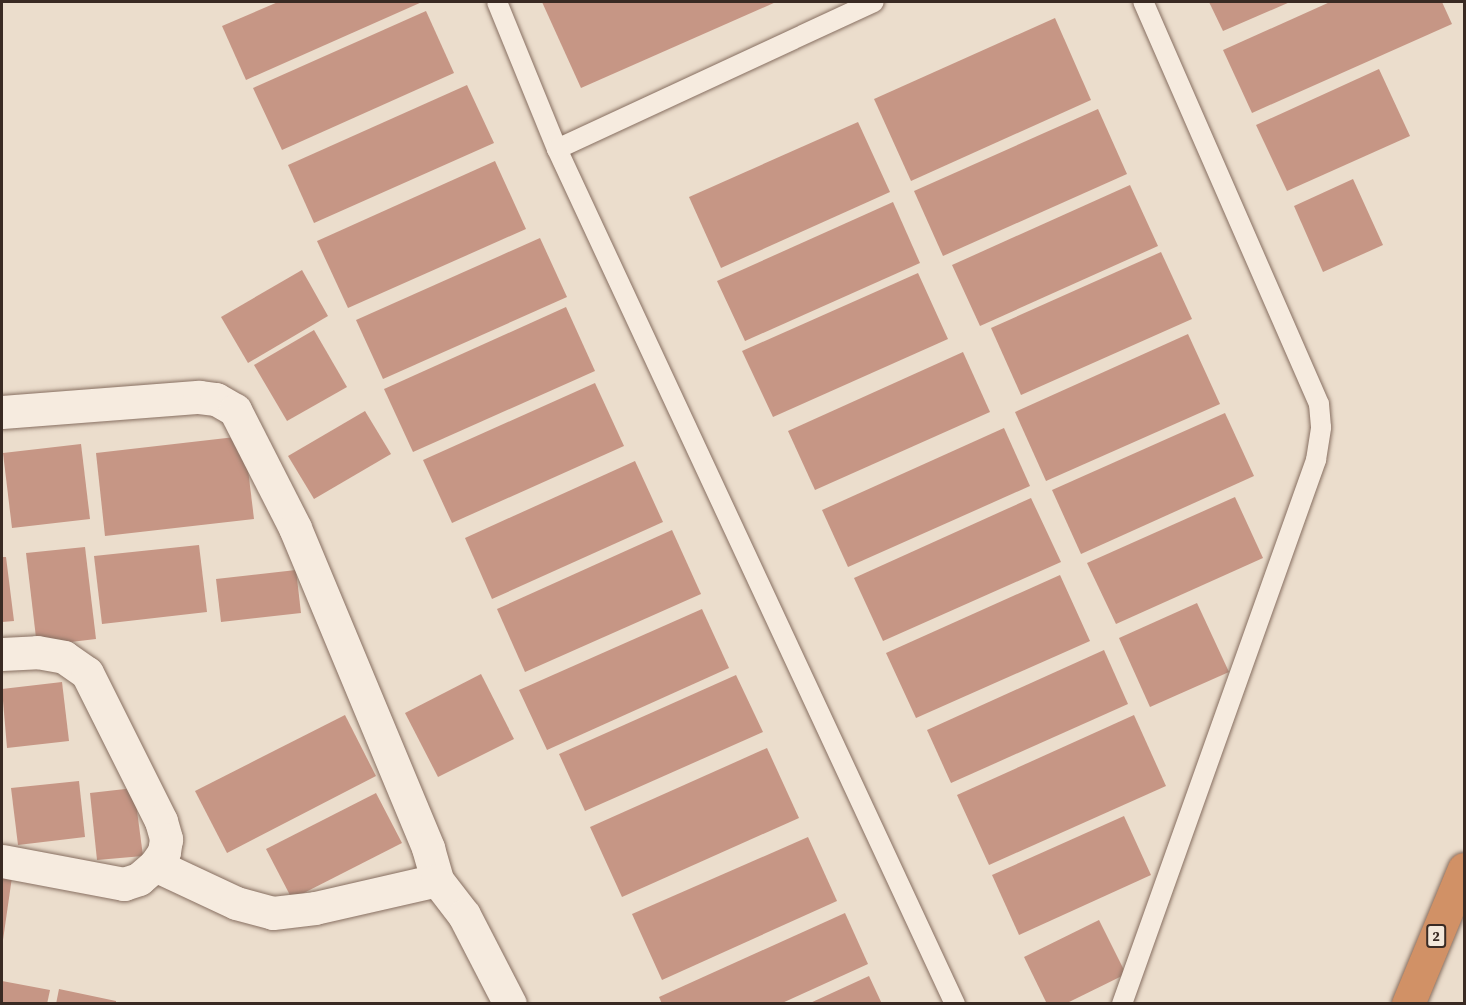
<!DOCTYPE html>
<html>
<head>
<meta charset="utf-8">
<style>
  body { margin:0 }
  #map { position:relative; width:1466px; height:1005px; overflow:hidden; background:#ebddcc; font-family:"Source Serif 4",serif }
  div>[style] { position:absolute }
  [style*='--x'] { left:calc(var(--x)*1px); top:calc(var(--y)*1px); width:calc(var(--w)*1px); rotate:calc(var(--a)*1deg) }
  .building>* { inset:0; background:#c69685 }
  .roads { filter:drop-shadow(0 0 2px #876f61) drop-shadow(0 0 2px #876f61) }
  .lane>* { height:20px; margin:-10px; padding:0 10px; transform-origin:10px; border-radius:10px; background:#f6ebdf }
  .street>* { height:33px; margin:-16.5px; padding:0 16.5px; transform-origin:16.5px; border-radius:16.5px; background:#f6ebdf }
  .highway>* { height:33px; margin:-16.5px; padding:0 16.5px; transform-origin:16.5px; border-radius:16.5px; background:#d19166 }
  span { translate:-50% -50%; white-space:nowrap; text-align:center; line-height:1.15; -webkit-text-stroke:4.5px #f3e8db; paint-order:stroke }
  .shield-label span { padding:2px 4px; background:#f3e8db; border:2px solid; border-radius:4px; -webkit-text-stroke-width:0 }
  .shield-label { font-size:14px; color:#392a23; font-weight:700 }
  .frame { position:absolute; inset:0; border:3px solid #392a23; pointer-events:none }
</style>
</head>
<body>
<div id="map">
  <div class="building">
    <i style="clip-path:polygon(278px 2px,422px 2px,246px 80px,222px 26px)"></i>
    <i style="clip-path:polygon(542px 2px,776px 2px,581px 88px)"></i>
    <i style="clip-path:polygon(1209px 2px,1290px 2px,1223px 31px)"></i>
    <i style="clip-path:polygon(1330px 2px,1442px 2px,1452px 24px,1252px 113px,1223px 50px)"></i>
    <i style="clip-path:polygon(426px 11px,454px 73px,282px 150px,253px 88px)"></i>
    <i style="clip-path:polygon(1055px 18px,1091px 100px,911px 181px,874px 99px)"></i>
    <i style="clip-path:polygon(1379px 69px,1410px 136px,1287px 191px,1256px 125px)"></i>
    <i style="clip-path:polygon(467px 85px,494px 143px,314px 223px,288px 165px)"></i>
    <i style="clip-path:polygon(1098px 109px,1127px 174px,943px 256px,914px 191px)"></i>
    <i style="clip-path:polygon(858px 122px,890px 192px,721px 268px,689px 197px)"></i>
    <i style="clip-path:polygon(495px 161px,526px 229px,348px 308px,317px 241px)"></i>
    <i style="clip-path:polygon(1353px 179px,1383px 245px,1323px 272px,1294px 206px)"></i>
    <i style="clip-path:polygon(1130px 185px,1158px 246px,980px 326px,952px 265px)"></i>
    <i style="clip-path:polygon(893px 202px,920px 263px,745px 341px,717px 281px)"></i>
    <i style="clip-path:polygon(540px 238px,567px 297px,383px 379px,356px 320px)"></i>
    <i style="clip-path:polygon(1161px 252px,1192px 319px,1021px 395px,991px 328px)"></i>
    <i style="clip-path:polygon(302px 270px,328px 316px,248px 363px,221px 317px)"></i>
    <i style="clip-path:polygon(918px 273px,948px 339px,773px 417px,742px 351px)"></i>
    <i style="clip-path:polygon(566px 307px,595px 371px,413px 452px,384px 389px)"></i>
    <i style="clip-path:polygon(314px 330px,347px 387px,287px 421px,254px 365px)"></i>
    <i style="clip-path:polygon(1188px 334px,1220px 404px,1046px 481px,1015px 412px)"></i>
    <i style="clip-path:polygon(963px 352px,990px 412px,815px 490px,788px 431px)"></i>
    <i style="clip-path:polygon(595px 383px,624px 446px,452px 523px,423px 460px)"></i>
    <i style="clip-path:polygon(365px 411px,391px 454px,314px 499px,288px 456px)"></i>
    <i style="clip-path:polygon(1225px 413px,1254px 476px,1081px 554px,1052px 490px)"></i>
    <i style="clip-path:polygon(1004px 428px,1030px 486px,848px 567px,822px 510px)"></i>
    <i style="clip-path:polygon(244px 436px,254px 519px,105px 536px,96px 453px)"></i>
    <i style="clip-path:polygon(81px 444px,90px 519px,12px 528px,3px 453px)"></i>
    <i style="clip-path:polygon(635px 461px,663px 522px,492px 599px,465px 538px)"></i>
    <i style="clip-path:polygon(1235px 497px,1263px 558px,1116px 624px,1087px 563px)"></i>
    <i style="clip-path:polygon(1031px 498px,1061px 562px,883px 641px,854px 578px)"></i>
    <i style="clip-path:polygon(672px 530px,701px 594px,525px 672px,497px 609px)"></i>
    <i style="clip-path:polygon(199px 545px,207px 612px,102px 624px,94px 556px)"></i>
    <i style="clip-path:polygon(85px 547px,96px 639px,37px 646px,26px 553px)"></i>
    <i style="clip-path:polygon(2px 557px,6px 557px,14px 621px,2px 622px)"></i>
    <i style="clip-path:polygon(296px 570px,301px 613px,221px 622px,216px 579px)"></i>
    <i style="clip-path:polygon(1060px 575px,1090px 641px,916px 718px,886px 653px)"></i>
    <i style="clip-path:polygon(1197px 603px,1229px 672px,1150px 707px,1119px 638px)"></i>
    <i style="clip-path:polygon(702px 609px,729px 668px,547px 750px,519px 690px)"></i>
    <i style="clip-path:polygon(1104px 650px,1128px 704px,951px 783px,927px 730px)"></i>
    <i style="clip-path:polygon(481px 674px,514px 739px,438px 777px,405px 713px)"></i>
    <i style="clip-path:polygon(736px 675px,763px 732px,585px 811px,559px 754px)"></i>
    <i style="clip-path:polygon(62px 682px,69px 741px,7px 748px,2px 689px)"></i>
    <i style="clip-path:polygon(345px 715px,376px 776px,227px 853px,195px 791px)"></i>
    <i style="clip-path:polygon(1134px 715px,1166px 786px,989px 865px,957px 795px)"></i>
    <i style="clip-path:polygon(767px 748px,799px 818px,622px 897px,590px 827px)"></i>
    <i style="clip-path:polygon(79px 781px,85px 837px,18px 845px,11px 788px)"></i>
    <i style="clip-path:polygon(134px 788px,143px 856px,97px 860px,90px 793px)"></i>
    <i style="clip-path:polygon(376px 793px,402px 843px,292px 899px,266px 849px)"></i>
    <i style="clip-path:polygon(1124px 816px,1151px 875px,1019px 935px,992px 875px)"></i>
    <i style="clip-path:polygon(808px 837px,837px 901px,662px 980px,632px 914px)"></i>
    <i style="clip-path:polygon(2px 875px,12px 877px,3px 940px,2px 940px)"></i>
    <i style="clip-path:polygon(845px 913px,868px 964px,780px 1004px,662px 1004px,659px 997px)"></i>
    <i style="clip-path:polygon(1099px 920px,1126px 974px,1065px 1004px,1047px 1004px,1024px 957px)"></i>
    <i style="clip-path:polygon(869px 976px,882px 1004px,808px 1004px)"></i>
    <i style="clip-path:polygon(2px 981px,50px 990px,47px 1004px,2px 1004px)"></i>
    <i style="clip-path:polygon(59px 989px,116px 1001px,116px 1004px,56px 1004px)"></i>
  </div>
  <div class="roads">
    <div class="lane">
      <i style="--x:497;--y:2;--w:159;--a:67.8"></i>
      <i style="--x:557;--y:149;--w:943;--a:65.04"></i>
      <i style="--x:557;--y:149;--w:349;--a:-24.9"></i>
      <i style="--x:1122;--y:1004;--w:578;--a:-70.37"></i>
      <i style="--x:1316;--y:460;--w:33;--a:-81"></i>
      <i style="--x:1321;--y:427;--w:23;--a:-95"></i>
      <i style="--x:1319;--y:404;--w:439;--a:-113.6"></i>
    </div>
    <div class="street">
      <i style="--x:2;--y:412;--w:198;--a:-4.4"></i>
      <i style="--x:199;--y:397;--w:17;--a:7"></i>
      <i style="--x:216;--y:399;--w:22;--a:30"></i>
      <i style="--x:235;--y:410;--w:132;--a:63"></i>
      <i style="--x:295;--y:528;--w:347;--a:67.4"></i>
      <i style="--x:428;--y:848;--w:33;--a:74"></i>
      <i style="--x:2;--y:654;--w:35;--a:-3"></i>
      <i style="--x:37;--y:652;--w:27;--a:10"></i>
      <i style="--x:64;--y:657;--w:28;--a:35"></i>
      <i style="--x:87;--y:673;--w:165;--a:63.4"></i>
      <i style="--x:161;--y:821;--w:19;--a:74"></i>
      <i style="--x:166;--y:839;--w:13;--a:99"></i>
      <i style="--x:164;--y:852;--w:16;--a:125"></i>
      <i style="--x:155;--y:865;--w:21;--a:139"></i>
      <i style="--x:139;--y:879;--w:16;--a:162"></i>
      <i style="--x:124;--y:884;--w:124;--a:-169.3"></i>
      <i style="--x:155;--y:865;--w:89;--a:25.1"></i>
      <i style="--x:236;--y:903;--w:38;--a:15"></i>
      <i style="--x:273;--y:913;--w:42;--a:-6.8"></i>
      <i style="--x:315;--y:908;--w:125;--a:-12.9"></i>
      <i style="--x:437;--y:880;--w:44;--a:52.4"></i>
      <i style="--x:464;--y:915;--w:100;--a:62.7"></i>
    </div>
    <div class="highway">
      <i style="--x:1408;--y:1004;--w:146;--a:-67.5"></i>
    </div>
  </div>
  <div class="shield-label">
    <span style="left:1436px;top:936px">2</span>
  </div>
  <div class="frame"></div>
</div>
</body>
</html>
